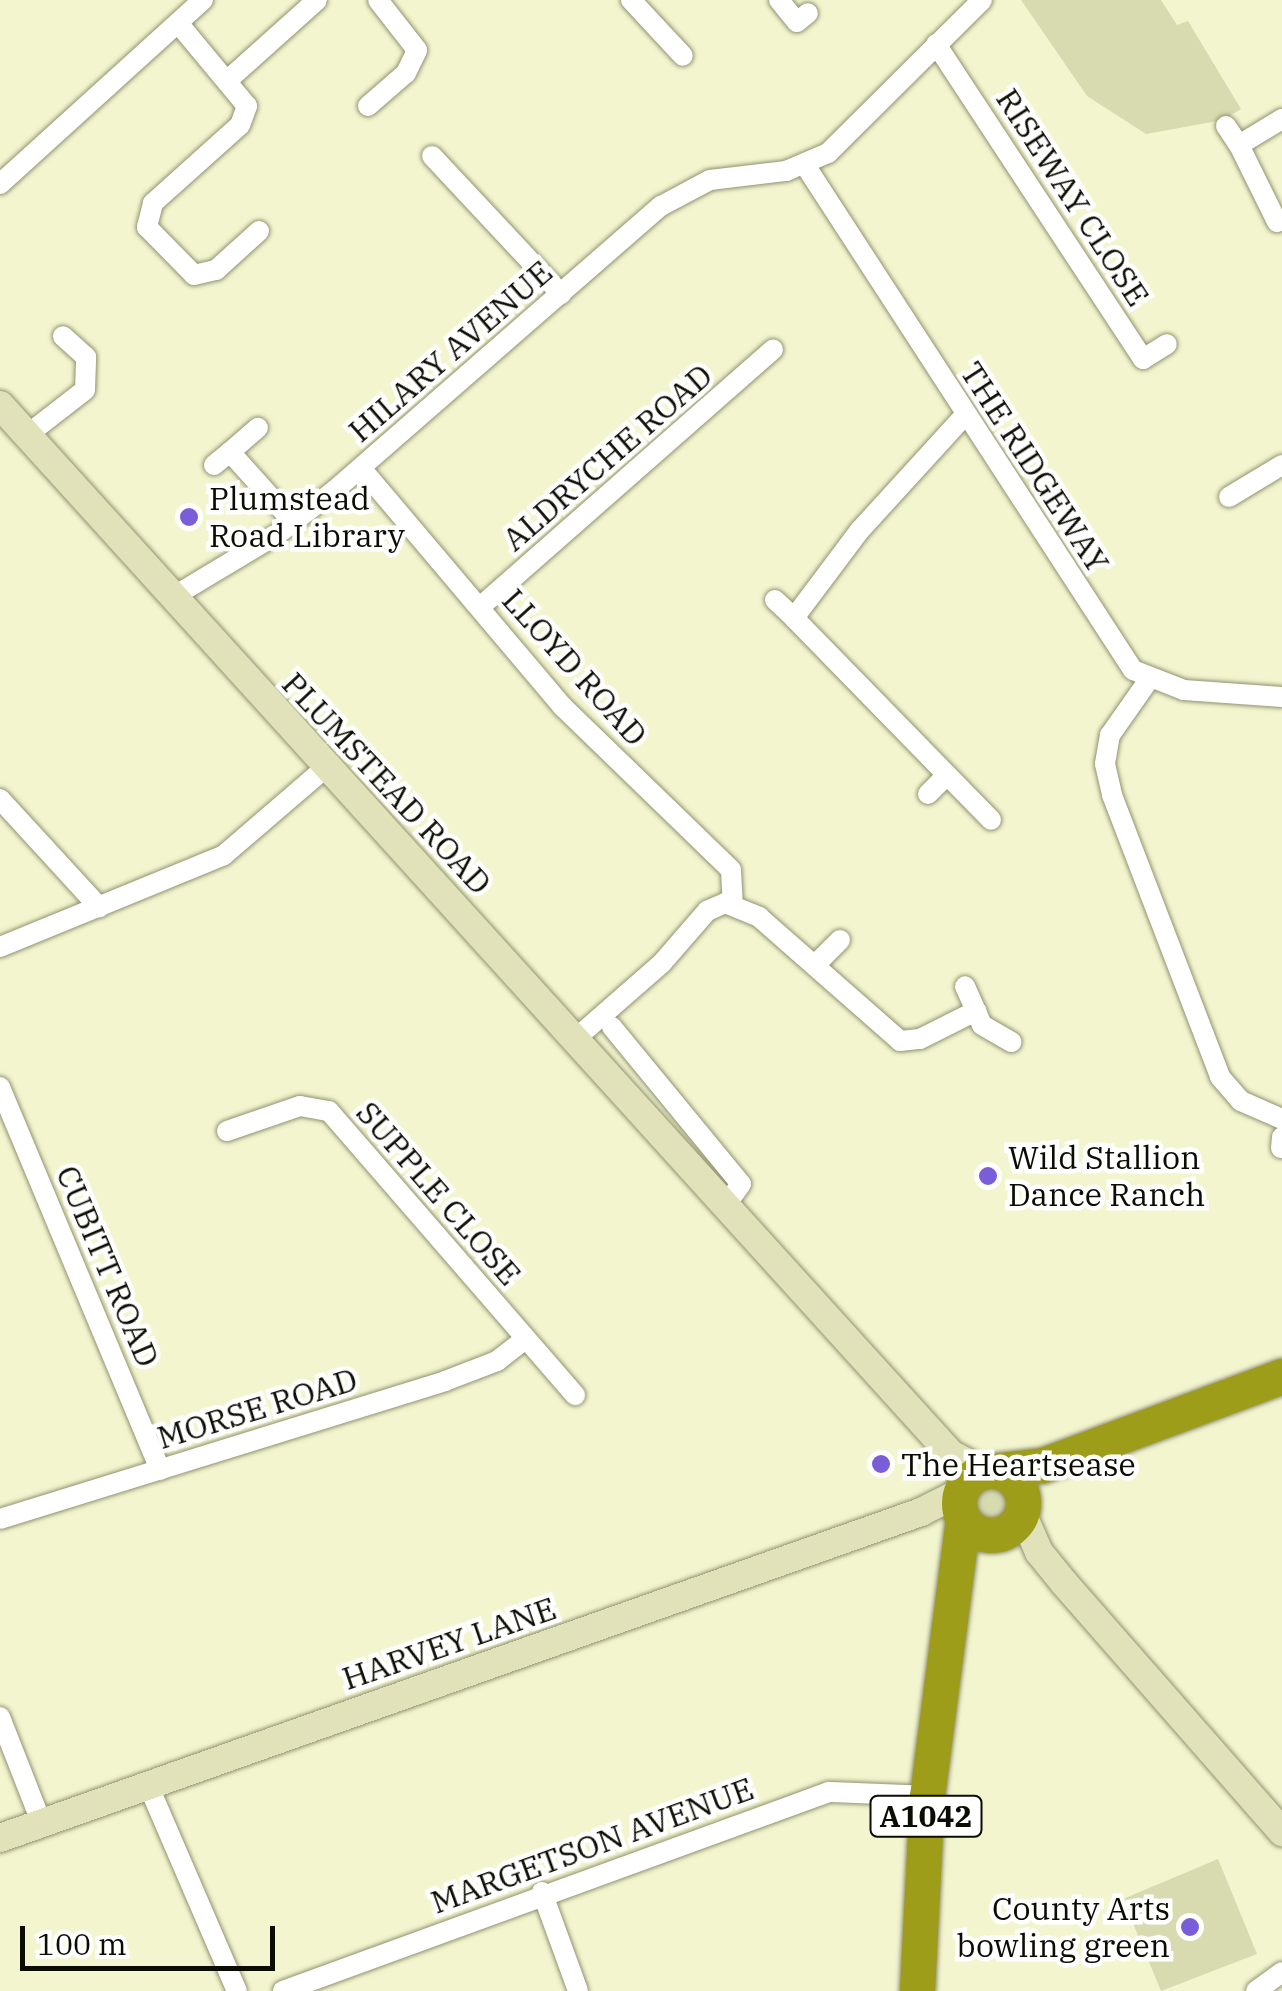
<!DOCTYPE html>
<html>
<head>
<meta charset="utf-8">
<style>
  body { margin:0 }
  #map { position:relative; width:1282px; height:1991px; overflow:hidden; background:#f3f5cf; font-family:"IBM Plex Serif",serif }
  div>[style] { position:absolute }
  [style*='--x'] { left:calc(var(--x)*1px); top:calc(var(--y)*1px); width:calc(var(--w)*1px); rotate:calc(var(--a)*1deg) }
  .green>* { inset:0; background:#d8daaf }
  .round { border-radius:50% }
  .roads { filter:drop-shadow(0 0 2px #919270) drop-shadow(0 0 2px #919270) }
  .street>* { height:20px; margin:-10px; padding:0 10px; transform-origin:10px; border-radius:10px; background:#fff }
  .secondary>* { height:28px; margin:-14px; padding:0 14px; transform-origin:14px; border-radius:14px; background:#e2e2ba }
  .highway>* { height:35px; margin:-17.5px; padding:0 17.5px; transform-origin:17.5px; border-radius:17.5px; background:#9d9d19 }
  .highway>.ring { margin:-17.5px; padding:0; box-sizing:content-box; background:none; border:35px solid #9d9d19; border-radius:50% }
  .dots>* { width:28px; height:28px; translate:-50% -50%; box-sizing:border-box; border:5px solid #fff; border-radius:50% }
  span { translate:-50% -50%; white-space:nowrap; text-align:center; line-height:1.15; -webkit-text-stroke:9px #fff; paint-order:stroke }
  .shield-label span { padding:2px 8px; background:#fff; border:2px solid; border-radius:8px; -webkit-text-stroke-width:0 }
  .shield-label { font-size:30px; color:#0c0d02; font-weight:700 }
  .street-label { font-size:32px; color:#0c0d02 }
  .poi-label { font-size:32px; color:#0c0d02 }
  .left { translate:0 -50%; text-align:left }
  .right { translate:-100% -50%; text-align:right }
  .scale { position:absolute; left:20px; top:1926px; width:255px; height:45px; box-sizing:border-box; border:5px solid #0c0d02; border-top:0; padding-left:12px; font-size:30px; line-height:35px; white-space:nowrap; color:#0c0d02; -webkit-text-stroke:8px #fff; paint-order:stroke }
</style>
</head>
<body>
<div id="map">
  <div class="green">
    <i style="clip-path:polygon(1021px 0,1161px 0,1177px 25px,1188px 21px,1241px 109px,1223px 120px,1146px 134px,1087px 96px)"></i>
    <i class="round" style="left:972px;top:1484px;width:38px;height:38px"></i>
    <i style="clip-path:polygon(1218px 1859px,1257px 1954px,1161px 1991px,1123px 1899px)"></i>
  </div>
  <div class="roads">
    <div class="street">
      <i style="--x:631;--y:0;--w:76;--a:47.1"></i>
      <i style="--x:779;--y:0;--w:28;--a:51"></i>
      <i style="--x:797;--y:22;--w:14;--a:-39"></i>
      <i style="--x:178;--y:23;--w:108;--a:50.3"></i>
      <i style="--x:247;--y:106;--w:20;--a:110"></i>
      <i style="--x:240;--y:125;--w:117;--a:138.1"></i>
      <i style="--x:153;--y:203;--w:25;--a:104"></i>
      <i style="--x:147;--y:227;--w:67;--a:45.6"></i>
      <i style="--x:194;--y:275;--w:23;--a:-13"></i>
      <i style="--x:216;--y:270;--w:58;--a:-42.2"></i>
      <i style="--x:936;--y:44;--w:377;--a:56.7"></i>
      <i style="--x:1143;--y:359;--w:28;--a:-32"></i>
      <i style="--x:229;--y:79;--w:118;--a:-41.9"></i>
      <i style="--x:368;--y:106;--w:50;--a:-41"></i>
      <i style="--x:406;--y:73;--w:25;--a:-64"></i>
      <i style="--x:417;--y:50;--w:63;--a:-128"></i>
      <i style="--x:1226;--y:126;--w:23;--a:56"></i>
      <i style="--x:1239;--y:145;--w:50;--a:-31.2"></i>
      <i style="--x:1239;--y:145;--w:86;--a:63.7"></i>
      <i style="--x:432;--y:156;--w:189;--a:46.9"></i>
      <i style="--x:805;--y:165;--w:602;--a:57"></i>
      <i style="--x:1133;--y:670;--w:55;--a:21.4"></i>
      <i style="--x:1184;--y:690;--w:98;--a:4.1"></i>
      <i style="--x:0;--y:184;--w:274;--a:-42.2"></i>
      <i style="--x:966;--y:414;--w:157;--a:132.4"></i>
      <i style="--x:860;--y:530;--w:110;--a:126.9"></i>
      <i style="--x:794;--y:618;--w:282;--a:45.7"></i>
      <i style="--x:27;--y:435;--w:73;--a:-37.8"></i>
      <i style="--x:85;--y:390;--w:33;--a:-88"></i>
      <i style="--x:86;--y:357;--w:31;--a:-138"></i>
      <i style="--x:230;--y:452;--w:37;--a:-41"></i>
      <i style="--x:214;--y:465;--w:21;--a:-39"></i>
      <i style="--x:230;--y:452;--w:94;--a:48"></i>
      <i style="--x:361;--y:468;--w:312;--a:49.8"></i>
      <i style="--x:562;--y:706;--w:235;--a:44.1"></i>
      <i style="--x:731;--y:870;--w:35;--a:87"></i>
      <i style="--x:1229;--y:497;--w:62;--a:-31.1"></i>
      <i style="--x:171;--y:598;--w:126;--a:-31"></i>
      <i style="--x:279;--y:533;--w:71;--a:-37.5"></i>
      <i style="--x:335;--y:490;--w:432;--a:-41.1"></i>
      <i style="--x:661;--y:206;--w:55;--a:-28"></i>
      <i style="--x:710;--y:180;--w:77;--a:-6.8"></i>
      <i style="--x:786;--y:171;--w:46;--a:-23.2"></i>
      <i style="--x:828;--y:153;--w:217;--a:-44.8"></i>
      <i style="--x:775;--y:600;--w:26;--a:43"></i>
      <i style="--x:480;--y:607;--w:390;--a:-41.3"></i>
      <i style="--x:1148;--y:681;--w:66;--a:125.1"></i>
      <i style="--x:1110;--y:735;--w:29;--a:100"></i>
      <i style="--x:1105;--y:764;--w:32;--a:77"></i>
      <i style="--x:1112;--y:795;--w:302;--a:69"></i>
      <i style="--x:1220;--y:1077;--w:32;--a:49"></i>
      <i style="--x:1241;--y:1101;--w:45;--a:23.7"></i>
      <i style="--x:928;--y:794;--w:24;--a:-45"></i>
      <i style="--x:0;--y:799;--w:147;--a:47.5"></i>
      <i style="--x:0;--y:947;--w:242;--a:-22.3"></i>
      <i style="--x:224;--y:855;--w:132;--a:-40.7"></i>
      <i style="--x:816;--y:964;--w:34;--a:-45"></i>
      <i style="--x:976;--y:1011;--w:15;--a:67"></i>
      <i style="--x:982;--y:1025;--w:34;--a:30"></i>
      <i style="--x:612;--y:1027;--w:203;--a:50.6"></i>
      <i style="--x:741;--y:1184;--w:27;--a:126"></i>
      <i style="--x:574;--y:1040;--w:117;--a:-41.2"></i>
      <i style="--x:662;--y:963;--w:69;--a:-49.1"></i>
      <i style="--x:707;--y:911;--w:20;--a:-24"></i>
      <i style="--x:725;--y:903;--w:37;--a:22"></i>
      <i style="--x:759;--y:917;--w:188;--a:41.3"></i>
      <i style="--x:900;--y:1041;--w:20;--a:-6"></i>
      <i style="--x:920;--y:1039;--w:63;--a:-26.6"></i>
      <i style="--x:976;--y:1011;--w:27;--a:-114"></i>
      <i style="--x:0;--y:1087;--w:415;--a:67.3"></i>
      <i style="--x:227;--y:1131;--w:77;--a:-18.9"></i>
      <i style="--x:300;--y:1106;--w:29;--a:10"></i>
      <i style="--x:329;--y:1111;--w:376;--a:49.1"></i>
      <i style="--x:1281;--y:1148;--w:11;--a:-85"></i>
      <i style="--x:0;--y:1519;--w:466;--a:-17.2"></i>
      <i style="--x:445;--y:1381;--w:56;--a:-21"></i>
      <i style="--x:497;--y:1361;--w:36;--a:-38"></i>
      <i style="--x:0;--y:1717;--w:115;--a:68.6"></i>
      <i style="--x:149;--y:1787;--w:222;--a:66.7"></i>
      <i style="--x:542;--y:1892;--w:105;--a:70"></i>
      <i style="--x:283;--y:1991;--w:581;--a:-20.03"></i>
      <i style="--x:829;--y:1792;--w:98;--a:2.3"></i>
      <i style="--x:1256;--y:1991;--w:32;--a:-36"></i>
    </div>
    <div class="secondary">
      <i style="--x:0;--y:405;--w:1416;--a:47.81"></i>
      <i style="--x:951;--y:1454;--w:38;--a:28"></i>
      <i style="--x:1022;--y:1513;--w:43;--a:66.4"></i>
      <i style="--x:1039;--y:1552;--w:41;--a:50.9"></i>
      <i style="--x:1065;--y:1584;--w:330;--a:48.8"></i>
      <i style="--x:0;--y:1838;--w:977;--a:-19.49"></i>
      <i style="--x:921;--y:1512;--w:45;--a:-26.6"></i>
    </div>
    <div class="highway">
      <i style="--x:993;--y:1471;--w:50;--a:-6.8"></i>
      <i style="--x:1043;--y:1465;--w:255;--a:-20.4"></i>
      <i class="ring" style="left:959px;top:1471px;width:29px;height:29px"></i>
      <i style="--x:917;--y:1991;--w:195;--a:-87.1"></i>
      <i style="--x:927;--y:1796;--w:280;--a:-82.6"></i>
    </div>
  </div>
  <div class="dots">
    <i style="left:189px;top:517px;background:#7a5ed8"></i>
    <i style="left:988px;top:1176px;background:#7a5ed8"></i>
    <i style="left:881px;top:1464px;background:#7a5ed8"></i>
    <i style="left:1190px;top:1927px;background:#7a5ed8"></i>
  </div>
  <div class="shield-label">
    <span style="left:926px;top:1816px">A1042</span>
  </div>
  <div class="street-label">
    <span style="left:1073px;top:197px;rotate:57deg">RISEWAY CLOSE</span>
    <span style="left:450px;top:351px;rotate:-41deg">HILARY AVENUE</span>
    <span style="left:607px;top:457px;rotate:-41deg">ALDRYCHE ROAD</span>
    <span style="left:1035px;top:467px;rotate:57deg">THE RIDGEWAY</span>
    <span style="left:575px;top:667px;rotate:48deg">LLOYD ROAD</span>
    <span style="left:387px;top:783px;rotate:47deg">PLUMSTEAD ROAD</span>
    <span style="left:439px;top:1193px;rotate:49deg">SUPPLE CLOSE</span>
    <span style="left:108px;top:1266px;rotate:67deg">CUBITT ROAD</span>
    <span style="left:257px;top:1408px;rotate:-17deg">MORSE ROAD</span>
    <span style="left:449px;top:1643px;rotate:-19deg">HARVEY LANE</span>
    <span style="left:592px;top:1845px;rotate:-20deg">MARGETSON AVENUE</span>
  </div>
  <div class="poi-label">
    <span class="left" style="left:209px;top:517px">Plumstead<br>Road Library</span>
    <span class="left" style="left:1008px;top:1176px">Wild Stallion<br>Dance Ranch</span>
    <span class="left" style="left:901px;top:1464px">The Heartsease</span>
    <span class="right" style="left:1170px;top:1927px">County Arts<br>bowling green</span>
  </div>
  <div class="scale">100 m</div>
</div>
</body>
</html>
